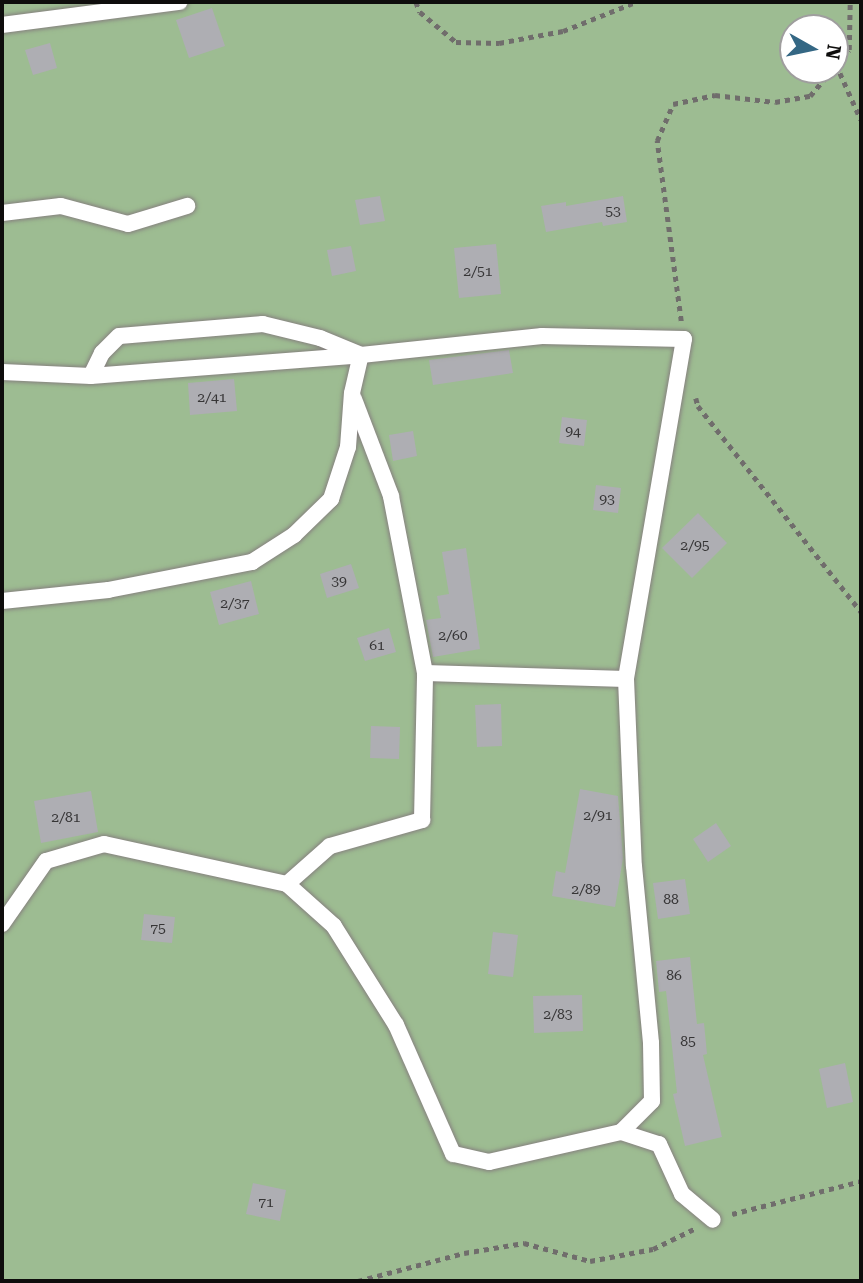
<!DOCTYPE html>
<html>
<head>
<meta charset="utf-8">
<style>
  body { margin:0 }
  #map { position:relative; width:863px; height:1283px; overflow:hidden; background:#e6e1df; font-family:"Roboto Serif",serif }
  div>[style] { position:absolute }
  [style*='--x'] { left:calc(var(--x)*1px); top:calc(var(--y)*1px); width:calc(var(--w)*1px); rotate:calc(var(--a)*1deg) }
  .green>* { inset:0; background:#9dbc92 }
  .building>* { inset:0; background:#aeaeb3 }
  .path>* { height:4.5px; margin-top:-2.25px; transform-origin:0; background:repeating-linear-gradient(90deg,#706d6c 0 5px,transparent 0 10px) }
  .roads { filter:drop-shadow(0 0 2px #86817f) drop-shadow(0 0 2px #86817f) }
  .service>* { height:16px; margin:-8px; padding:0 8px; transform-origin:8px; border-radius:8px; background:#fff }
  span { translate:-50% -50%; white-space:nowrap; text-align:center; line-height:1.15; -webkit-text-stroke:6px #fff; paint-order:stroke }
  .number-label { font-size:14px; color:#363536 }
  .number-label span { -webkit-text-stroke-width:0 }
  .frame { position:absolute; inset:0; border:4px solid #0e0d0c; pointer-events:none }
  .north { position:absolute; left:779px; top:14px; width:70px; height:70px; box-sizing:border-box; background:#fff; border:2px solid #9f9e9e; border-radius:50%; rotate:99deg; font-size:19px; font-weight:700; line-height:28px; text-align:center; color:#0e0d0c }
  .north::after { content:''; display:block; margin:auto; width:24px; height:32px; background:#346784; clip-path:polygon(50% 0,100% 100%,50% 72%,0 100%) }
</style>
</head>
<body>
<div id="map">
  <div class="green">
    <i style="clip-path:polygon(evenodd,2px 2px,861px 2px,861px 1281px,2px 1281px,2px 2px,793px 28px,835px 28px,835px 70px,793px 70px,793px 28px)"></i>
  </div>
  <div class="building">
    <i style="clip-path:polygon(212px 8px,225px 46px,189px 58px,176px 20px)"></i>
    <i style="clip-path:polygon(50px 43px,57px 68px,33px 75px,25px 50px)"></i>
    <i style="clip-path:polygon(380px 196px,385px 221px,360px 225px,355px 200px)"></i>
    <i style="clip-path:polygon(623px 196px,627px 222px,603px 226px,602px 222px,546px 232px,541px 206px,566px 202px,566px 206px)"></i>
    <i style="clip-path:polygon(496px 244px,501px 294px,459px 298px,454px 248px)"></i>
    <i style="clip-path:polygon(351px 246px,356px 271px,332px 276px,327px 250px)"></i>
    <i style="clip-path:polygon(509px 350px,513px 373px,433px 385px,429px 360px)"></i>
    <i style="clip-path:polygon(234px 379px,237px 411px,190px 415px,188px 383px)"></i>
    <i style="clip-path:polygon(562px 417px,587px 420px,584px 446px,559px 443px)"></i>
    <i style="clip-path:polygon(413px 431px,417px 456px,393px 461px,389px 435px)"></i>
    <i style="clip-path:polygon(596px 485px,621px 488px,618px 513px,593px 510px)"></i>
    <i style="clip-path:polygon(698px 513px,727px 543px,692px 578px,662px 548px)"></i>
    <i style="clip-path:polygon(466px 548px,480px 649px,433px 657px,426px 620px,441px 618px,437px 596px,449px 594px,442px 552px)"></i>
    <i style="clip-path:polygon(351px 564px,359px 588px,327px 598px,320px 574px)"></i>
    <i style="clip-path:polygon(251px 581px,259px 614px,219px 625px,210px 592px)"></i>
    <i style="clip-path:polygon(389px 628px,396px 652px,365px 661px,357px 638px)"></i>
    <i style="clip-path:polygon(501px 704px,502px 746px,477px 747px,475px 705px)"></i>
    <i style="clip-path:polygon(371px 726px,400px 727px,399px 759px,370px 758px)"></i>
    <i style="clip-path:polygon(580px 789px,618px 796px,623px 858px,615px 907px,552px 896px,556px 871px,565px 873px)"></i>
    <i style="clip-path:polygon(91px 791px,98px 832px,41px 843px,34px 801px)"></i>
    <i style="clip-path:polygon(716px 823px,731px 846px,708px 862px,693px 839px)"></i>
    <i style="clip-path:polygon(685px 879px,690px 914px,658px 919px,653px 883px)"></i>
    <i style="clip-path:polygon(144px 914px,175px 917px,172px 943px,141px 940px)"></i>
    <i style="clip-path:polygon(493px 932px,518px 935px,513px 977px,488px 974px)"></i>
    <i style="clip-path:polygon(690px 957px,697px 1024px,704px 1023px,707px 1054px,703px 1055px,722px 1137px,685px 1146px,673px 1094px,677px 1093px,666px 991px,659px 992px,656px 961px)"></i>
    <i style="clip-path:polygon(582px 995px,583px 1031px,534px 1033px,533px 996px)"></i>
    <i style="clip-path:polygon(845px 1063px,853px 1102px,827px 1108px,819px 1069px)"></i>
    <i style="clip-path:polygon(253px 1183px,286px 1190px,280px 1221px,246px 1214px)"></i>
  </div>
  <div class="path">
    <i style="--x:416;--y:2;--w:11;--a:68"></i>
    <i style="--x:420;--y:12;--w:47;--a:39.8"></i>
    <i style="--x:456;--y:42;--w:43;--a:1.3"></i>
    <i style="--x:499;--y:43;--w:65;--a:-10.6"></i>
    <i style="--x:563;--y:31;--w:79;--a:-21.7"></i>
    <i style="--x:836;--y:64;--w:61;--a:65.9"></i>
    <i style="--x:835;--y:66;--w:21;--a:-49"></i>
    <i style="--x:849;--y:50;--w:48;--a:-88.8"></i>
    <i style="--x:681;--y:321;--w:182;--a:-97.6"></i>
    <i style="--x:657;--y:141;--w:40;--a:-66.6"></i>
    <i style="--x:673;--y:104;--w:43;--a:-12.1"></i>
    <i style="--x:715;--y:95;--w:60;--a:6.7"></i>
    <i style="--x:775;--y:102;--w:36;--a:-10"></i>
    <i style="--x:810;--y:96;--w:34;--a:-50"></i>
    <i style="--x:696;--y:398;--w:8;--a:76"></i>
    <i style="--x:698;--y:406;--w:263;--a:51.6"></i>
    <i style="--x:732;--y:1214;--w:133;--a:-14.3"></i>
    <i style="--x:358;--y:1281;--w:110;--a:-14.8"></i>
    <i style="--x:464;--y:1253;--w:61;--a:-9.5"></i>
    <i style="--x:524;--y:1243;--w:68;--a:15.3"></i>
    <i style="--x:590;--y:1261;--w:64;--a:-10.8"></i>
    <i style="--x:653;--y:1249;--w:46;--a:-26"></i>
  </div>
  <div class="roads">
    <div class="service">
      <i style="--x:2;--y:25;--w:179;--a:-7.4"></i>
      <i style="--x:2;--y:213;--w:59;--a:-6.8"></i>
      <i style="--x:61;--y:206;--w:69;--a:15"></i>
      <i style="--x:128;--y:224;--w:62;--a:-17"></i>
      <i style="--x:2;--y:372;--w:89;--a:2.6"></i>
      <i style="--x:91;--y:376;--w:271;--a:-4.4"></i>
      <i style="--x:361;--y:355;--w:182;--a:-6"></i>
      <i style="--x:542;--y:336;--w:142;--a:1.2"></i>
      <i style="--x:684;--y:339;--w:345;--a:99.7"></i>
      <i style="--x:626;--y:679;--w:187;--a:87.6"></i>
      <i style="--x:634;--y:866;--w:178;--a:84.5"></i>
      <i style="--x:651;--y:1043;--w:58;--a:89"></i>
      <i style="--x:652;--y:1101;--w:44;--a:135"></i>
      <i style="--x:621;--y:1132;--w:135;--a:167.2"></i>
      <i style="--x:489;--y:1162;--w:37;--a:-167"></i>
      <i style="--x:453;--y:1154;--w:141;--a:-113.8"></i>
      <i style="--x:396;--y:1025;--w:117;--a:-122.1"></i>
      <i style="--x:334;--y:926;--w:63;--a:-138.2"></i>
      <i style="--x:287;--y:884;--w:187;--a:-167.7"></i>
      <i style="--x:104;--y:844;--w:60;--a:163.7"></i>
      <i style="--x:46;--y:861;--w:77;--a:124.9"></i>
      <i style="--x:2;--y:601;--w:107;--a:-5.9"></i>
      <i style="--x:108;--y:590;--w:147;--a:-11"></i>
      <i style="--x:252;--y:562;--w:50;--a:-32.7"></i>
      <i style="--x:294;--y:535;--w:52;--a:-44.2"></i>
      <i style="--x:331;--y:499;--w:55;--a:-71.9"></i>
      <i style="--x:348;--y:447;--w:54;--a:-85.8"></i>
      <i style="--x:352;--y:393;--w:39;--a:-77"></i>
      <i style="--x:361;--y:355;--w:44;--a:-157.5"></i>
      <i style="--x:320;--y:338;--w:59;--a:-166.2"></i>
      <i style="--x:263;--y:324;--w:144;--a:175.2"></i>
      <i style="--x:119;--y:336;--w:24;--a:135"></i>
      <i style="--x:102;--y:353;--w:25;--a:116"></i>
      <i style="--x:425;--y:673;--w:201;--a:1.7"></i>
      <i style="--x:287;--y:884;--w:57;--a:-41.5"></i>
      <i style="--x:330;--y:846;--w:96;--a:-15.8"></i>
      <i style="--x:422;--y:820;--w:147;--a:-88.8"></i>
      <i style="--x:425;--y:673;--w:180;--a:-100.9"></i>
      <i style="--x:391;--y:496;--w:104;--a:-110.9"></i>
      <i style="--x:621;--y:1132;--w:40;--a:18"></i>
      <i style="--x:659;--y:1144;--w:55;--a:65.3"></i>
      <i style="--x:682;--y:1194;--w:40;--a:40"></i>
    </div>
  </div>
  <div class="number-label">
    <span style="left:613px;top:211px">53</span>
    <span style="left:478px;top:271px">2/51</span>
    <span style="left:212px;top:397px">2/41</span>
    <span style="left:573px;top:431px">94</span>
    <span style="left:607px;top:499px">93</span>
    <span style="left:695px;top:545px">2/95</span>
    <span style="left:339px;top:581px">39</span>
    <span style="left:235px;top:603px">2/37</span>
    <span style="left:453px;top:635px">2/60</span>
    <span style="left:377px;top:645px">61</span>
    <span style="left:598px;top:815px">2/91</span>
    <span style="left:66px;top:817px">2/81</span>
    <span style="left:586px;top:889px">2/89</span>
    <span style="left:671px;top:899px">88</span>
    <span style="left:158px;top:928px">75</span>
    <span style="left:674px;top:975px">86</span>
    <span style="left:558px;top:1014px">2/83</span>
    <span style="left:688px;top:1041px">85</span>
    <span style="left:266px;top:1202px">71</span>
  </div>
  <div class="frame"></div>
  <div class="north">N</div>
</div>
</body>
</html>
